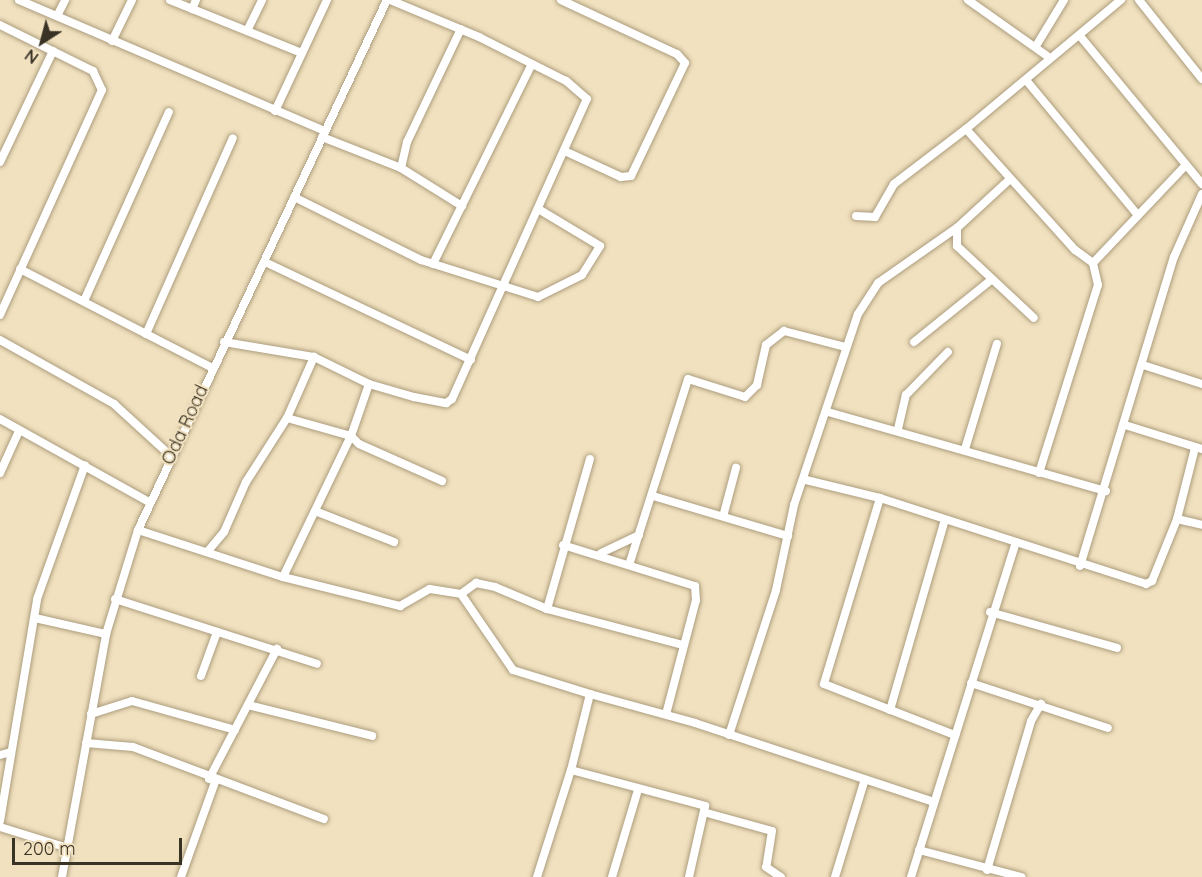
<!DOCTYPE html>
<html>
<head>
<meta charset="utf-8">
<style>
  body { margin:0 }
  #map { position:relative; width:1202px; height:877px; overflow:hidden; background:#f1e1bf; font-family:Quicksand,sans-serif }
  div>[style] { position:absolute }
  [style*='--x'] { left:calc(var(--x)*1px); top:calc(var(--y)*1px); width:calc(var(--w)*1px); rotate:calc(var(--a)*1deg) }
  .roads { filter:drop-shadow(0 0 2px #ac9d7d) drop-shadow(0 0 2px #ac9d7d) }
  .minor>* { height:8px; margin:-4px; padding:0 4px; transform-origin:4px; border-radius:4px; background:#fff }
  span { translate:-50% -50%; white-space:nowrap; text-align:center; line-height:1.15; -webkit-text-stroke:4.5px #f1e1bf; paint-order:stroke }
  .street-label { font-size:18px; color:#393326 }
  .north { position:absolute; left:12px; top:12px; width:60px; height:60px; -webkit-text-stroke:4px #f1e1bf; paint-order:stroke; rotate:216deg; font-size:16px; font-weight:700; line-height:24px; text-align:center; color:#393326 }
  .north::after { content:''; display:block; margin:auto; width:21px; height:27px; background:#393326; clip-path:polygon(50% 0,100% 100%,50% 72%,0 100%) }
  .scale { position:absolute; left:12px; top:838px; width:170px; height:27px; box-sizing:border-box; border:3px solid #393326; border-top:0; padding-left:8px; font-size:18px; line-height:21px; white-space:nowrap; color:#393326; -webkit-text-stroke:4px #f1e1bf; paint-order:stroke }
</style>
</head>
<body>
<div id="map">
  <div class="roads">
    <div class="minor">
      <i style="--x:19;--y:0;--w:333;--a:23.2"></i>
      <i style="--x:170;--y:0;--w:142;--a:21.9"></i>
      <i style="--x:561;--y:0;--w:128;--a:25"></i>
      <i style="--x:677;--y:54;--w:12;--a:48"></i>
      <i style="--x:685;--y:63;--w:125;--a:115.5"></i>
      <i style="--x:631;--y:176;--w:10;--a:174"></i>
      <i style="--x:621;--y:177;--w:60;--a:-155.2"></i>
      <i style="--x:968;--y:0;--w:97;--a:35.3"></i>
      <i style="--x:1139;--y:0;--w:101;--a:51.4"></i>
      <i style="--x:192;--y:9;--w:10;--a:-66"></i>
      <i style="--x:57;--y:16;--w:18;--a:-63"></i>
      <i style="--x:0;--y:25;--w:104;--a:26.3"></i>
      <i style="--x:93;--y:71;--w:21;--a:65"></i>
      <i style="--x:102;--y:90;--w:247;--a:114.4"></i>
      <i style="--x:247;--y:31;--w:34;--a:-64"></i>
      <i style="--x:1080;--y:36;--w:192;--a:50.5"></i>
      <i style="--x:112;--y:41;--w:46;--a:-64"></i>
      <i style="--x:1036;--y:46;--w:54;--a:-58.7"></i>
      <i style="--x:1026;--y:80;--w:174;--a:50.4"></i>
      <i style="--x:275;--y:111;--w:123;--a:-64.9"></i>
      <i style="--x:322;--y:137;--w:85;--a:21.4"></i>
      <i style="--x:401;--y:168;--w:72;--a:31.9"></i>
      <i style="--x:0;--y:162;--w:123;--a:-64.5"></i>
      <i style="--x:401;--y:168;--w:27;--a:-77"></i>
      <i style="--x:407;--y:142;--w:125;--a:-64.5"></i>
      <i style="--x:294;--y:197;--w:142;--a:26.4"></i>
      <i style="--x:421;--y:260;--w:123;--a:17.5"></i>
      <i style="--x:538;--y:297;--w:49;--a:-26.6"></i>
      <i style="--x:582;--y:275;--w:34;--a:-58"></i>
      <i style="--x:600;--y:246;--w:70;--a:-149"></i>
      <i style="--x:856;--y:216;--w:19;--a:3"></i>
      <i style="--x:875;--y:217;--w:38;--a:-60"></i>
      <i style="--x:894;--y:184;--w:91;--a:-37.4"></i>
      <i style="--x:957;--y:228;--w:18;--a:90"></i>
      <i style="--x:957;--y:246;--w:105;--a:43.1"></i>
      <i style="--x:265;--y:262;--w:228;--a:25.4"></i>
      <i style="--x:1093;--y:263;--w:22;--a:-144"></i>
      <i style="--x:1075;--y:250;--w:163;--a:-132"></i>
      <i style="--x:966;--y:129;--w:202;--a:-39.8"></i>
      <i style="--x:433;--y:264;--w:223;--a:-63.7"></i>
      <i style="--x:20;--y:269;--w:217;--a:27.2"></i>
      <i style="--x:84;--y:301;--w:207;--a:-65.8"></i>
      <i style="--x:146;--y:334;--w:214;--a:-66.1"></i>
      <i style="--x:0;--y:340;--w:131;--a:29.3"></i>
      <i style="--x:114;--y:404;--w:77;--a:42.4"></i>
      <i style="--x:224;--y:342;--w:91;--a:9.5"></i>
      <i style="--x:314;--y:357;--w:61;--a:26.1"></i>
      <i style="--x:369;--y:384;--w:47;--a:16.1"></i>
      <i style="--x:414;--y:397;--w:33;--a:11"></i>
      <i style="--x:446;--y:403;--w:7;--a:-34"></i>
      <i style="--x:452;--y:399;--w:329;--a:-65.8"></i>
      <i style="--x:587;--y:99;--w:28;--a:-139"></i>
      <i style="--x:566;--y:81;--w:97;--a:-153.2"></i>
      <i style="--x:479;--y:37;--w:96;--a:-157.4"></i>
      <i style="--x:914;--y:342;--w:99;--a:-38.8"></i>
      <i style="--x:1143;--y:365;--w:62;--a:17.9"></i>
      <i style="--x:828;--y:412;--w:289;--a:15.9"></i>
      <i style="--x:287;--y:418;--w:66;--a:15.7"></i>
      <i style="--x:351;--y:436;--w:11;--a:45"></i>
      <i style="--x:359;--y:444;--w:91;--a:24"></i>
      <i style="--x:0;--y:419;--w:171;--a:29.1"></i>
      <i style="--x:1125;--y:425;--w:81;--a:17.3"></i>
      <i style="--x:898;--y:429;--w:35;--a:-77"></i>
      <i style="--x:906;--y:395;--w:60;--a:-45.7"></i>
      <i style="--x:965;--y:449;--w:110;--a:-73.1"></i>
      <i style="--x:0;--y:473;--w:46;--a:-65.7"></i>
      <i style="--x:1039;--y:473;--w:197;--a:-72.6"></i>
      <i style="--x:1098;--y:285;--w:23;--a:-103"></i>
      <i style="--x:1093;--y:263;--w:135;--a:-46.5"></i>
      <i style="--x:806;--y:480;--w:76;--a:13.7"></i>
      <i style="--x:880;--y:498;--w:280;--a:17.9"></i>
      <i style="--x:1146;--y:584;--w:7;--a:-27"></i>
      <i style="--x:1152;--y:581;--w:67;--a:-68"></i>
      <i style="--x:1177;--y:519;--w:73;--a:-75.8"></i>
      <i style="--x:653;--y:496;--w:141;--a:16.5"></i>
      <i style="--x:880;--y:498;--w:194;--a:106.8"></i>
      <i style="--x:824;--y:684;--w:141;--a:21.3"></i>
      <i style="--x:315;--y:511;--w:85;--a:21.4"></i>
      <i style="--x:724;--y:513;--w:47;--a:-75.1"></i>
      <i style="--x:1177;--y:519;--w:26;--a:13"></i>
      <i style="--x:138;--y:530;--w:152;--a:18"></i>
      <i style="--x:283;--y:577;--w:121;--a:13.9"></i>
      <i style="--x:400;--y:606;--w:34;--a:-30"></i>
      <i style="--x:430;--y:589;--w:31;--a:9"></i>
      <i style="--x:461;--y:594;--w:92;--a:55.6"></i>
      <i style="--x:513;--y:670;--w:81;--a:17.3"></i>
      <i style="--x:590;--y:694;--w:78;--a:104"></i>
      <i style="--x:571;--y:770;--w:139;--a:15"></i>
      <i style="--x:705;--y:806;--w:73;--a:102.7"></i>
      <i style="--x:563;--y:545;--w:138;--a:17.3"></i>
      <i style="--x:695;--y:586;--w:14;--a:86"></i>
      <i style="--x:696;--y:600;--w:118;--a:104.7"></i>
      <i style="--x:208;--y:551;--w:25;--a:-50"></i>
      <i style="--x:224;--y:532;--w:55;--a:-66.3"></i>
      <i style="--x:246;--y:482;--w:76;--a:-57.4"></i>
      <i style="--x:287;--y:418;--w:67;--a:-66.1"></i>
      <i style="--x:601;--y:553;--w:42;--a:-25.3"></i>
      <i style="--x:630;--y:562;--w:192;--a:-72.4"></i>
      <i style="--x:688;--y:379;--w:60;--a:17.5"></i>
      <i style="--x:745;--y:397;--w:17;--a:-45"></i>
      <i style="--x:757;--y:385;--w:41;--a:-77.3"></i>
      <i style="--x:766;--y:345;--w:23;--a:-38"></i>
      <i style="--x:784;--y:331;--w:63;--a:14.7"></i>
      <i style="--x:1080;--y:566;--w:323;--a:-73.1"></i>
      <i style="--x:1174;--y:257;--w:69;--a:-66"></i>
      <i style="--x:283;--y:577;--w:157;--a:-64.3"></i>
      <i style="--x:351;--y:436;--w:55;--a:-70.9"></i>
      <i style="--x:461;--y:594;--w:19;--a:-36"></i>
      <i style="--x:476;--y:583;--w:19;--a:12"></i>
      <i style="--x:495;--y:587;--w:56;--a:22.9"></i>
      <i style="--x:547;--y:609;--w:141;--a:14.8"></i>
      <i style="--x:115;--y:599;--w:212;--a:17.8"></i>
      <i style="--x:547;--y:609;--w:156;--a:-74"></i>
      <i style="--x:990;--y:612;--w:132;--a:15.8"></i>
      <i style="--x:35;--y:618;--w:73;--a:12.7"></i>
      <i style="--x:201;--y:676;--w:47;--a:-70"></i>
      <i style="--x:971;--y:683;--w:144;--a:18.2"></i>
      <i style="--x:590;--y:694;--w:109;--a:15.4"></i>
      <i style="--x:695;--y:723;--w:252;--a:18.3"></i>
      <i style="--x:248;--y:705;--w:128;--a:14"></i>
      <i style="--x:890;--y:710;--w:198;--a:-73.9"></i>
      <i style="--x:91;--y:714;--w:43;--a:-17.6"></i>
      <i style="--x:132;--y:701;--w:107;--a:15.7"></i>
      <i style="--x:729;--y:735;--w:152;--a:-72"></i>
      <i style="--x:776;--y:590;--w:87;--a:-78"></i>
      <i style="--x:794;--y:505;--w:201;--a:-71.5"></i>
      <i style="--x:858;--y:314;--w:37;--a:-57"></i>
      <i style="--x:878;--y:283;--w:98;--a:-35"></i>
      <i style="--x:958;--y:227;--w:69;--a:-42.7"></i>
      <i style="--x:86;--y:743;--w:47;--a:4.9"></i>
      <i style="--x:133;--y:747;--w:204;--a:20.7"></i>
      <i style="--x:0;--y:755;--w:11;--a:-15"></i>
      <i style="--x:209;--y:779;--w:147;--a:-62.4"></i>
      <i style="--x:707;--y:813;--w:67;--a:15.5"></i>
      <i style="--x:772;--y:831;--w:36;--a:99"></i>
      <i style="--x:766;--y:867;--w:18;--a:34"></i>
      <i style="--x:0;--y:821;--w:225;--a:-80.5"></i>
      <i style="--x:37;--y:599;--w:142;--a:-70.3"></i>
      <i style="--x:0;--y:827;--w:71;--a:17.2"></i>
      <i style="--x:919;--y:850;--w:106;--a:14.8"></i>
      <i style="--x:987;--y:870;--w:155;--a:-73.5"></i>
      <i style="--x:1031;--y:721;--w:20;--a:-60"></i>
      <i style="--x:62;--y:877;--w:247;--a:-79.7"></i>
      <i style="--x:106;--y:634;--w:109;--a:-72.9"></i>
      <i style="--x:138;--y:530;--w:586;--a:-64.84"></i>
      <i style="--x:181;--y:877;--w:101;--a:-70.3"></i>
      <i style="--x:537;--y:877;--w:112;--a:-72.4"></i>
      <i style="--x:612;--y:877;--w:91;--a:-73.4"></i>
      <i style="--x:835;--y:877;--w:99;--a:-73"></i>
      <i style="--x:911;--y:877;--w:351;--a:-72.6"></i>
    </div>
  </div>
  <div class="street-label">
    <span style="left:185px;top:425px;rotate:-65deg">Oda Road</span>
  </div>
  <div class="north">N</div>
  <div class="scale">200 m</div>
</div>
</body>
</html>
